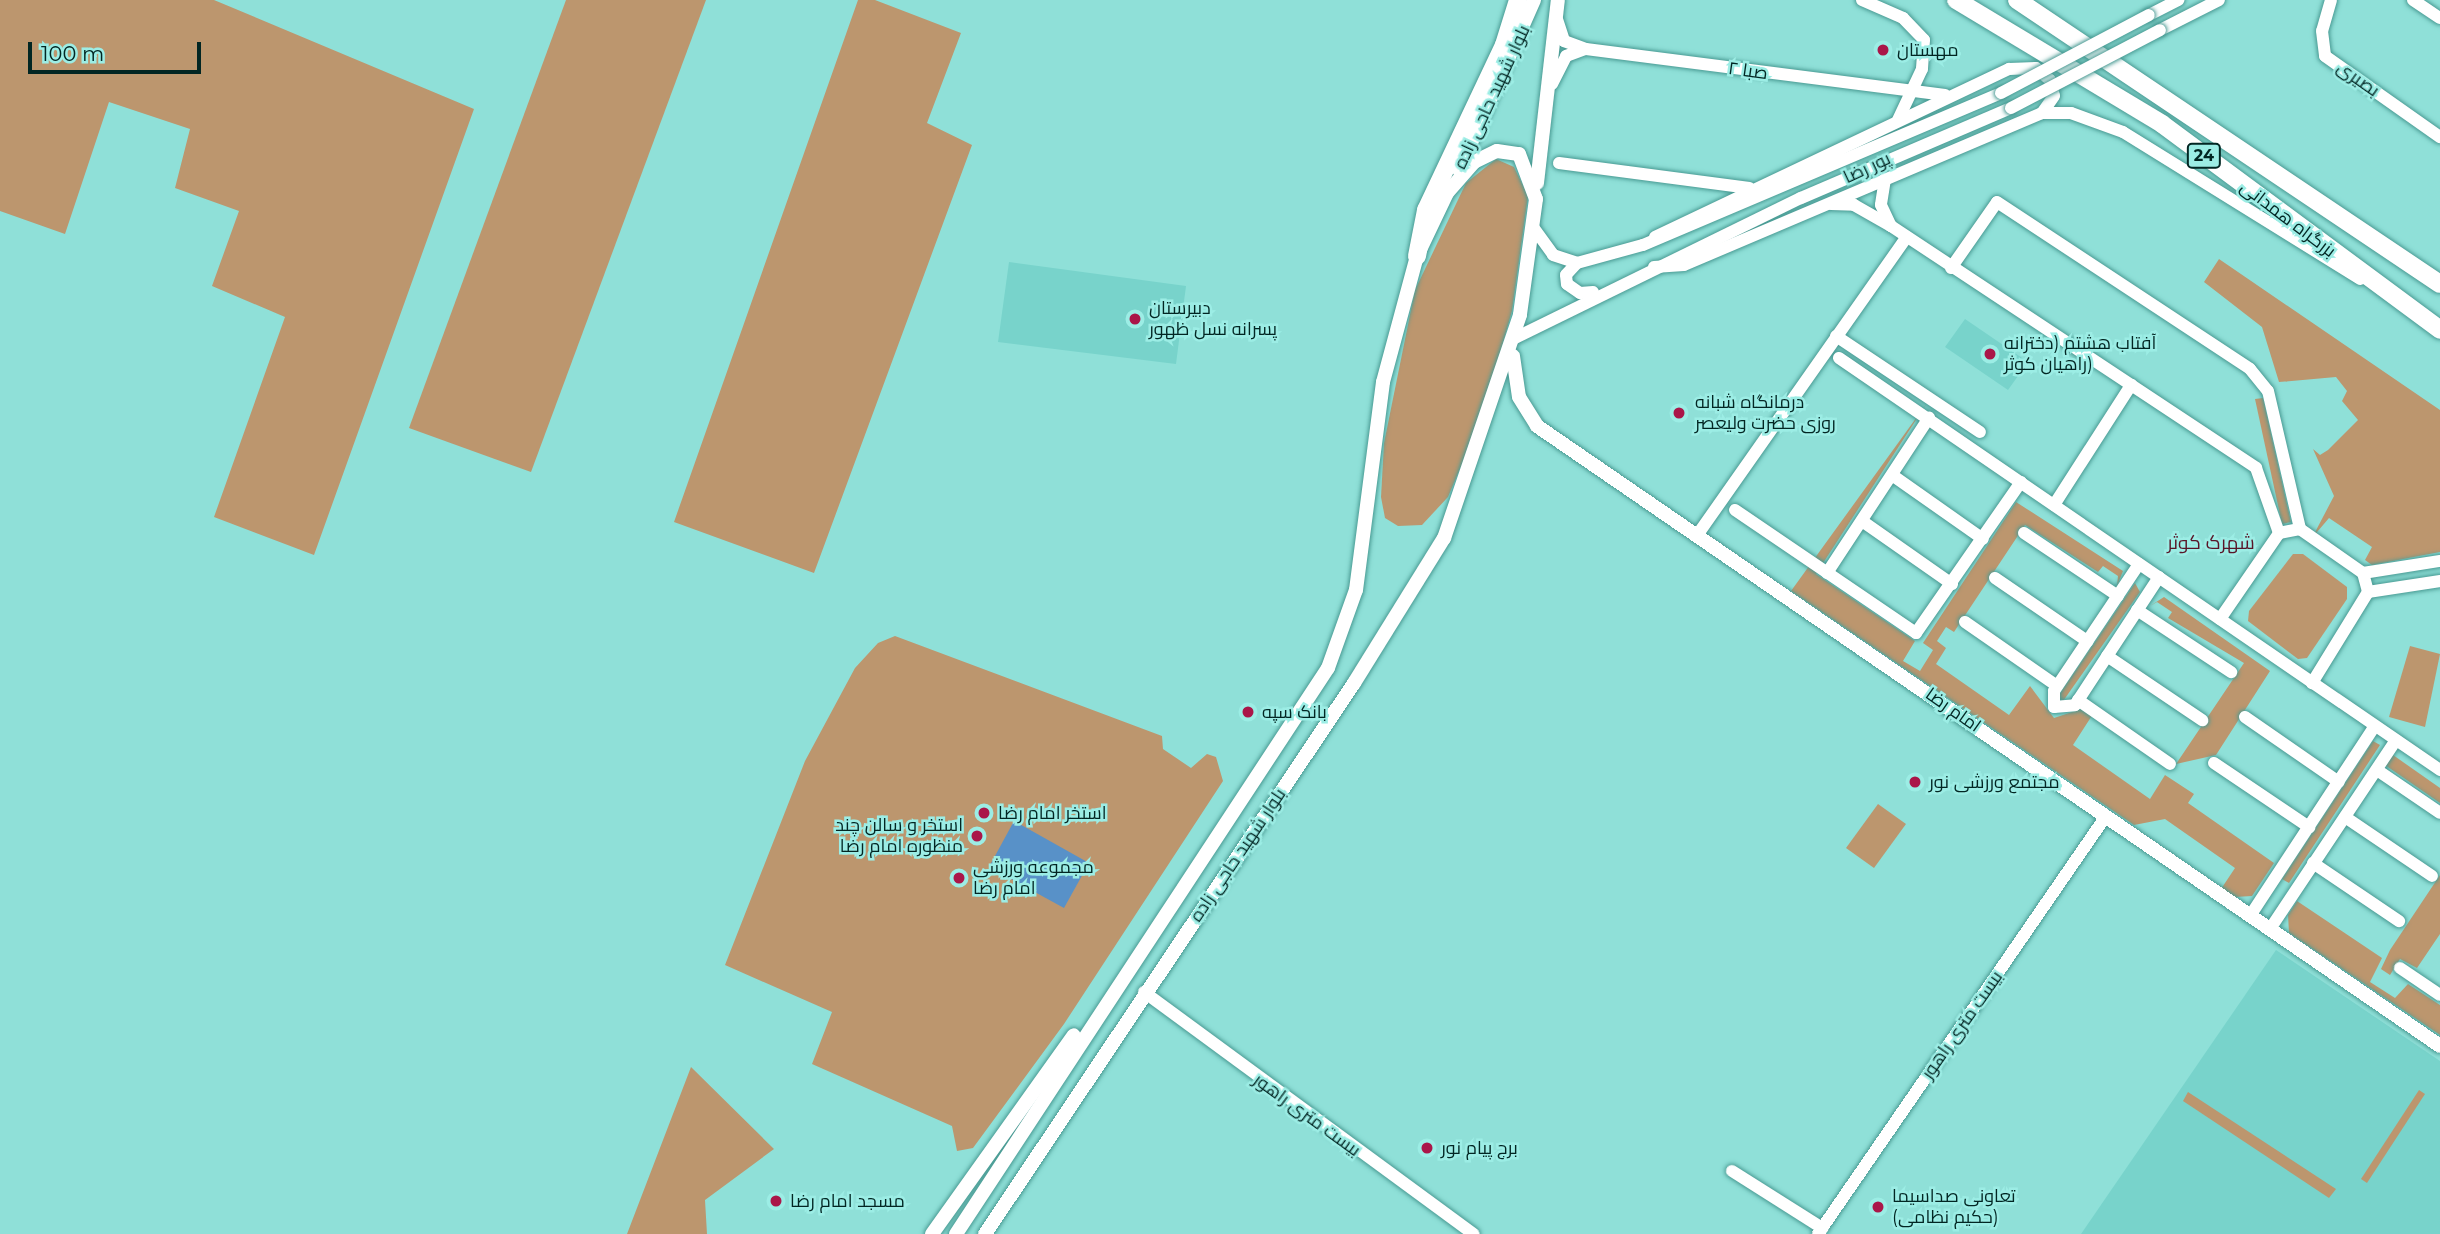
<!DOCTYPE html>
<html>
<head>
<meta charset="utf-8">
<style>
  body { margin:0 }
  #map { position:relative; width:2440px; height:1234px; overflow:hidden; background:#8fe0d8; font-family:Montserrat,Cairo,sans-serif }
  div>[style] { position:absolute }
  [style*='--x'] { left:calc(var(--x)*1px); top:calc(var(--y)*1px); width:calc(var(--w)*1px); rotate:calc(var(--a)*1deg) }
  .built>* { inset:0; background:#78d3cb }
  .green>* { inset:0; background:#bc966e }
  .water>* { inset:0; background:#5891c8 }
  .roads { filter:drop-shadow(0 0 2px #499a93) drop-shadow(0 0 2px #499a93) }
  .minor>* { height:12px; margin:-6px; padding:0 6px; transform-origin:6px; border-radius:6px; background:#fff }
  .major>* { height:14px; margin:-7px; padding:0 7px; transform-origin:7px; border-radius:7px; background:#fff }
  .highway>* { height:18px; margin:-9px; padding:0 9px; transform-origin:9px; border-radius:9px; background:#fff }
  .bridges { filter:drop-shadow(0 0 2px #499a93) drop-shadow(0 0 2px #499a93) }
  .minor-bridge>* { height:12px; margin:-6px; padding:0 6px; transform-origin:6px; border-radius:6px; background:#fff }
  .dots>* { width:19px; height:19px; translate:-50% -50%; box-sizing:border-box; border:4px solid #9cede5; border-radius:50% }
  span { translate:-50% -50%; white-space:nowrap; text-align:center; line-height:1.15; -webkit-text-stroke:5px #9cede5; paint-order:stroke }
  .shield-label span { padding:2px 5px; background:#9cede5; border:2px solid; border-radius:5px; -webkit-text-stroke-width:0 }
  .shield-label { font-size:16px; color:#022623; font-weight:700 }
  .poi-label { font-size:18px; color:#022623 }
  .left { translate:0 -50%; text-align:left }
  .right { translate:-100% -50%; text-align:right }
  .street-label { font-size:18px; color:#022623 }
  .neighbourhood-label { font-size:19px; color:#591528 }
  .scale { position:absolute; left:28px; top:42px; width:173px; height:32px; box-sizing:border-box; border:4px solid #022623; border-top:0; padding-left:9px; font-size:21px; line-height:24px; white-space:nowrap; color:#022623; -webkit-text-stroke:5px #9cede5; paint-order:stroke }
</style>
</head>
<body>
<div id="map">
  <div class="built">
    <i style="clip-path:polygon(1009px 262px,1186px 286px,1176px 364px,998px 342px)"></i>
    <i style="clip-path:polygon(1965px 319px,2028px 362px,2008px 390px,1945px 347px)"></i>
    <i style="clip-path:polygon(2276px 950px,2440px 1061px,2440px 1234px,2081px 1234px)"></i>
  </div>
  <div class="green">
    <i style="clip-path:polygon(0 0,214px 0,474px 109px,314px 555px,214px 517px,285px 317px,212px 286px,239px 211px,175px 188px,190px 129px,109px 102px,65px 234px,0 211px)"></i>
    <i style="clip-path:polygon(566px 0,706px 0,531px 472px,409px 428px)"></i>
    <i style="clip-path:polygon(858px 0,875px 0,961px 33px,927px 123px,972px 145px,814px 573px,674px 522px)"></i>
    <i style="clip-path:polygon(1496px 159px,1514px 167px,1528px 196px,1512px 311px,1482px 417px,1448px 497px,1422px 525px,1398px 526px,1385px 518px,1381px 497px,1384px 443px,1415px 290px,1466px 183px)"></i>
    <i style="clip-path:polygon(2219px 259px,2440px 410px,2440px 552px,2372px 565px,2365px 560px,2372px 547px,2329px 518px,2312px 538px,2334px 496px,2313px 449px,2320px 455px,2328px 450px,2358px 420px,2342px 401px,2347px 391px,2336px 377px,2279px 382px,2262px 327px,2204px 282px)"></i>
    <i style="clip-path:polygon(2263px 398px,2291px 522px,2282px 524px,2255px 399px)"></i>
    <i style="clip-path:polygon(1927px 403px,1816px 574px,1915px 641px,1903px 661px,1920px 671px,1933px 650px,1923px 643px,2016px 502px,2123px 571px,2117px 586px,2118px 576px,2103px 566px,2098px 572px,2025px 525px,1954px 632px,1946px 627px,1937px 641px,1946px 648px,1936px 664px,2009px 715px,2030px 686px,2054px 718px,2084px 708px,2093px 714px,2073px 745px,2150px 799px,2165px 775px,2194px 794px,2188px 803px,2274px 863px,2252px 896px,2235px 897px,2221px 889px,2235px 868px,2165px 819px,2134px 825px,1791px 591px)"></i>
    <i style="clip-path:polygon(2293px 554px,2303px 554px,2347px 587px,2347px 599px,2307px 658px,2298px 659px,2248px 621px,2249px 611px)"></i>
    <i style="clip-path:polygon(2135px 583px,2140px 592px,2061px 704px,2057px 698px)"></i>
    <i style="clip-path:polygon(2164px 597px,2270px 671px,2216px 755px,2176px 764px,2244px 663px,2168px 618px,2172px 612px,2157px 602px,2150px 606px)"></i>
    <i style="clip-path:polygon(895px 636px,1162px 736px,1163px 749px,1191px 768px,1207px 754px,1216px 757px,1223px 781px,1064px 1024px,973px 1148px,957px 1151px,952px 1126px,812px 1064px,832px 1012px,725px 965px,805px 761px,855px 668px,878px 643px)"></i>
    <i style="clip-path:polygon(2410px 646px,2440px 654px,2425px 727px,2389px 717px)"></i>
    <i style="clip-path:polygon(2373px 741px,2380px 745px,2289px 883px,2282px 879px)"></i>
    <i style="clip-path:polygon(2393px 755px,2440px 788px,2440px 803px,2385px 765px)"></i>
    <i style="clip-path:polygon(1878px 804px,1906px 824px,1874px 868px,1846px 848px)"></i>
    <i style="clip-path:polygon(2440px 875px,2440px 934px,2417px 968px,2400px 959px,2390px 975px,2381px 969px,2390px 950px)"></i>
    <i style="clip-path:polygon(2297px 901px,2382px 958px,2370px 982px,2395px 998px,2408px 984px,2440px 1005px,2440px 1035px,2289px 933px,2288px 915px)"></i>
    <i style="clip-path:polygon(691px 1067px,774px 1149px,705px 1200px,707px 1234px,627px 1234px)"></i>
    <i style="clip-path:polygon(2419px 1090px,2425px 1094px,2367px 1183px,2361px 1179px)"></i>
    <i style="clip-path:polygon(2188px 1092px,2336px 1189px,2329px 1198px,2183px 1101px)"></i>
  </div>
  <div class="water">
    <i style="clip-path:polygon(1014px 821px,1089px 863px,1064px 908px,989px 867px)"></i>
  </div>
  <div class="roads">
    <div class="minor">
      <i style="--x:1862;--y:0;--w:45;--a:23.7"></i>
      <i style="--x:1903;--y:18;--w:30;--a:46"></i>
      <i style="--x:1924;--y:40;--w:29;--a:94"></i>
      <i style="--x:1922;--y:69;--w:56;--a:115.2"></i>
      <i style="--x:2331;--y:0;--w:32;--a:106"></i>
      <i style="--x:2322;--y:31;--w:25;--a:83"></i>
      <i style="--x:2325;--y:56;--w:141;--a:35.2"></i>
      <i style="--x:2413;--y:0;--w:32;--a:34"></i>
      <i style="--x:2149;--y:15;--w:33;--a:-27"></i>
      <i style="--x:1557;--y:19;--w:23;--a:72"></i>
      <i style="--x:1564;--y:41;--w:23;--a:20"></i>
      <i style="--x:1586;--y:49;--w:362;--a:7.3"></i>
      <i style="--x:2160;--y:30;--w:66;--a:-27"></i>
      <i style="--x:1552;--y:84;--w:31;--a:-63"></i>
      <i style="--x:1566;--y:56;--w:20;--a:-20"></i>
      <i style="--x:1559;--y:163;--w:192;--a:7.5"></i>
      <i style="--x:1885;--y:179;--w:26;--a:99"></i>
      <i style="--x:1881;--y:205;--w:23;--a:65"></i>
      <i style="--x:1831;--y:204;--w:23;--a:2"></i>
      <i style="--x:1854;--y:205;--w:43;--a:29.6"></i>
      <i style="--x:1891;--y:226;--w:438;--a:33.5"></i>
      <i style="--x:2256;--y:468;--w:69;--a:70.5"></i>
      <i style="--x:1533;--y:227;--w:34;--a:54"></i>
      <i style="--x:1553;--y:255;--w:25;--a:18"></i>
      <i style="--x:1577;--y:263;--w:68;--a:-15.3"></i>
      <i style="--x:1643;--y:245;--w:389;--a:-23"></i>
      <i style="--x:1655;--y:237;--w:392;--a:-25.4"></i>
      <i style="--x:2009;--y:69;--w:27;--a:-2"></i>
      <i style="--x:2036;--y:68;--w:18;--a:41"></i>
      <i style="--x:2050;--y:80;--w:16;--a:76"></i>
      <i style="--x:2054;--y:96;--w:21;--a:125"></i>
      <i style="--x:1577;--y:263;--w:16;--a:133"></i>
      <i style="--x:1566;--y:275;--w:9;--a:84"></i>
      <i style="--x:1567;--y:284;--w:16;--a:35"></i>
      <i style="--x:1580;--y:293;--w:13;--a:-4"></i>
      <i style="--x:1654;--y:267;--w:30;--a:-4"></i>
      <i style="--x:1684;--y:265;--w:389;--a:-23"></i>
      <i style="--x:2042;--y:113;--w:29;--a:0"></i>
      <i style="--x:2071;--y:113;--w:55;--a:20.1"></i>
      <i style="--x:2123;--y:132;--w:279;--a:31.8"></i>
      <i style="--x:1951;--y:268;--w:80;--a:-55.1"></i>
      <i style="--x:1997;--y:202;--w:303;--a:33.4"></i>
      <i style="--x:2250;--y:369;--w:28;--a:51"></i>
      <i style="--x:2268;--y:391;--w:142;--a:76.9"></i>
      <i style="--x:1836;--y:336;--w:173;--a:33.7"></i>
      <i style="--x:1515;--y:338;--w:318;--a:-26.1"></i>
      <i style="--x:1801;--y:198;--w:228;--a:-23.2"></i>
      <i style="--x:1839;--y:358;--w:729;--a:34.43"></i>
      <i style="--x:1892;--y:475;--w:111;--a:35.1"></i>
      <i style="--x:2054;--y:505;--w:143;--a:-57.3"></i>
      <i style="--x:1735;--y:510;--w:219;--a:34.2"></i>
      <i style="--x:1916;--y:633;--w:184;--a:-55.2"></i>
      <i style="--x:1862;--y:521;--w:110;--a:35"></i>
      <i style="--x:2024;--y:533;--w:113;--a:33.8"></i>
      <i style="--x:1698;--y:534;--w:363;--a:-54.9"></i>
      <i style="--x:2139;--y:564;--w:153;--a:123.8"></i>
      <i style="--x:2054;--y:691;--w:16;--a:90"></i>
      <i style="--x:2054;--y:707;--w:21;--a:-5"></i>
      <i style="--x:2075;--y:705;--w:153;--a:-56.7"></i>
      <i style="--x:1827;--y:573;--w:186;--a:-56.7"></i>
      <i style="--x:2363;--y:573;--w:78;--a:-8.9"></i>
      <i style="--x:1995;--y:578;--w:112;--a:34.4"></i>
      <i style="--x:2368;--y:592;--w:73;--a:-8.7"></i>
      <i style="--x:2137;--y:610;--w:113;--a:33.4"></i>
      <i style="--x:2220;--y:619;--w:104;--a:-55.5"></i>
      <i style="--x:2279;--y:533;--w:21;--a:-11"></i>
      <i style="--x:2300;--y:529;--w:77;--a:34.9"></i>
      <i style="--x:2363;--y:573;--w:20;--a:75"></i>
      <i style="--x:2368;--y:592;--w:107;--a:121.6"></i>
      <i style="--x:1965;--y:622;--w:112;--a:34.8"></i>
      <i style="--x:2107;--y:656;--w:115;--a:34"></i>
      <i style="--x:2078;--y:700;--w:112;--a:34.8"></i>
      <i style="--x:2245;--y:717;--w:114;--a:34.7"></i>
      <i style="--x:2214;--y:763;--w:115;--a:34"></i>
      <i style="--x:2377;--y:770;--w:76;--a:34.3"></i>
      <i style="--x:2345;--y:817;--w:105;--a:34.1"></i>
      <i style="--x:2313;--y:863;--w:104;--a:34"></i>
      <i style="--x:2250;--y:916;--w:227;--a:-56.7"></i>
      <i style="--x:2270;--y:929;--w:227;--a:-56.3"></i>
      <i style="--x:2400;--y:968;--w:48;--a:34"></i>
      <i style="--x:1144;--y:992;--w:409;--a:36.3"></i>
      <i style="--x:1732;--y:1171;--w:107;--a:32.3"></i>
      <i style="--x:1818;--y:1234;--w:508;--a:-55.43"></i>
    </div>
    <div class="major">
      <i style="--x:1459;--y:170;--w:186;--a:-66.2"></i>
      <i style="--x:1537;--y:183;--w:184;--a:-83.5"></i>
      <i style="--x:1513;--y:356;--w:41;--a:81.7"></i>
      <i style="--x:1519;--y:397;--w:34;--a:58"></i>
      <i style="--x:1537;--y:426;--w:1095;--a:34.47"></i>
      <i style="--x:932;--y:1234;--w:244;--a:-54.5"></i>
      <i style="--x:956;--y:1234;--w:677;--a:-56.69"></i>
      <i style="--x:1328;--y:668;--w:83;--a:-70.3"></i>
      <i style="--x:1356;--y:590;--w:210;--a:-82.6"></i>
      <i style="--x:1383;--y:382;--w:131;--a:-74.9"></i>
      <i style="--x:1417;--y:256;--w:70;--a:-64.5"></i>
      <i style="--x:1447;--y:193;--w:41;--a:-48.9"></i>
      <i style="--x:1474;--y:162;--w:25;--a:-26"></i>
      <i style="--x:1497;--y:151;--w:22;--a:8"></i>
      <i style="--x:1519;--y:154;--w:48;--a:69.3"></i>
      <i style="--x:1536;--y:199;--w:117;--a:97.9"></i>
      <i style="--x:1520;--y:315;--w:236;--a:108.8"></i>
      <i style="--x:1444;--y:538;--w:171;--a:121.8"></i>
      <i style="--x:1354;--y:683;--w:663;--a:123.81"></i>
    </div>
    <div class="highway">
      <i style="--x:1956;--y:0;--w:240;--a:31"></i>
      <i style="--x:2162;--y:124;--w:346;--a:36.5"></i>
      <i style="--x:2017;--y:0;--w:509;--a:33.88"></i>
      <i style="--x:1417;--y:256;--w:47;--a:-78.9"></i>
      <i style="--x:1426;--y:210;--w:183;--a:-64.7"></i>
      <i style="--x:1504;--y:45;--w:47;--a:-72.7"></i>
    </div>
  </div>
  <div class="bridges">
    <div class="minor-bridge">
      <i style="--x:2001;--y:93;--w:167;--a:-27.8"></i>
      <i style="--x:2011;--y:108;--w:168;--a:-27.6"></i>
    </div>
  </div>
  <div class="dots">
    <i style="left:1883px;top:50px;background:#aa1649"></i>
    <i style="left:1135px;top:319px;background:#aa1649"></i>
    <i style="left:1990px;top:354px;background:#aa1649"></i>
    <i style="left:1679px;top:413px;background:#aa1649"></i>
    <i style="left:1248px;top:712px;background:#aa1649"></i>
    <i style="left:1915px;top:782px;background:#aa1649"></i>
    <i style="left:984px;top:813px;background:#aa1649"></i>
    <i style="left:977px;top:836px;background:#aa1649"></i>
    <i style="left:959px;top:878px;background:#aa1649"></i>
    <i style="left:1427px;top:1148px;background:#aa1649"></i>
    <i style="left:776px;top:1201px;background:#aa1649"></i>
    <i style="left:1878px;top:1207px;background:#aa1649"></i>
  </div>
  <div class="shield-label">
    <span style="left:2204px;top:156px">24</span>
  </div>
  <div class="poi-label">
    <span class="left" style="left:1897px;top:50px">مهستان</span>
    <span class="left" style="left:1149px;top:319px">دبیرستان<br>پسرانه نسل ظهور</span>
    <span class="left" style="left:2004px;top:354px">آفتاب هشتم (دخترانه<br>راهیان کوثر)</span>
    <span class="left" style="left:1695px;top:413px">درمانگاه شبانه<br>روزی حضرت ولیعصر</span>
    <span class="left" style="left:1262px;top:712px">بانک سپه</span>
    <span class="left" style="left:1929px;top:782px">مجتمع ورزشی نور</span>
    <span class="left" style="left:998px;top:813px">استخر امام رضا</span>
    <span class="right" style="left:963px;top:836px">استخر و سالن چند<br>منظوره امام رضا</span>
    <span class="left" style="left:973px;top:878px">مجموعه ورزشی<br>امام رضا</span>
    <span class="left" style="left:1441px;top:1148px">برج پیام نور</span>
    <span class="left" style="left:1892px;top:1207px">تعاونی صداسیما<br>(حکیم نظامی)</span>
    <span class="left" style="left:790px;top:1201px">مسجد امام رضا</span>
  </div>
  <div class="street-label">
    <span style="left:1748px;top:71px;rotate:8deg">صبا ۲</span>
    <span style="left:2358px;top:79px;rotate:35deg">بصیری</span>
    <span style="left:1492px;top:97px;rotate:-65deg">بلوار شهید حاجی زاده</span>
    <span style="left:1867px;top:168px;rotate:-25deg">پور رضا</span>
    <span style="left:2288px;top:219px;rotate:37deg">بزرگراه همدانی</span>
    <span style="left:1953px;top:710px;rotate:35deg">امام رضا</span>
    <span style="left:1238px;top:855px;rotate:-56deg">بلوار شهید حاجی زاده</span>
    <span style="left:1962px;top:1025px;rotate:-55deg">بیست متری راهور</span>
    <span style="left:1307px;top:1115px;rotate:36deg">بیست متری راهور</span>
  </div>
  <div class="neighbourhood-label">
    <span style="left:2211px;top:543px">شهرک کوثر</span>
  </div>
  <div class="scale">100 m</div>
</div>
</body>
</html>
